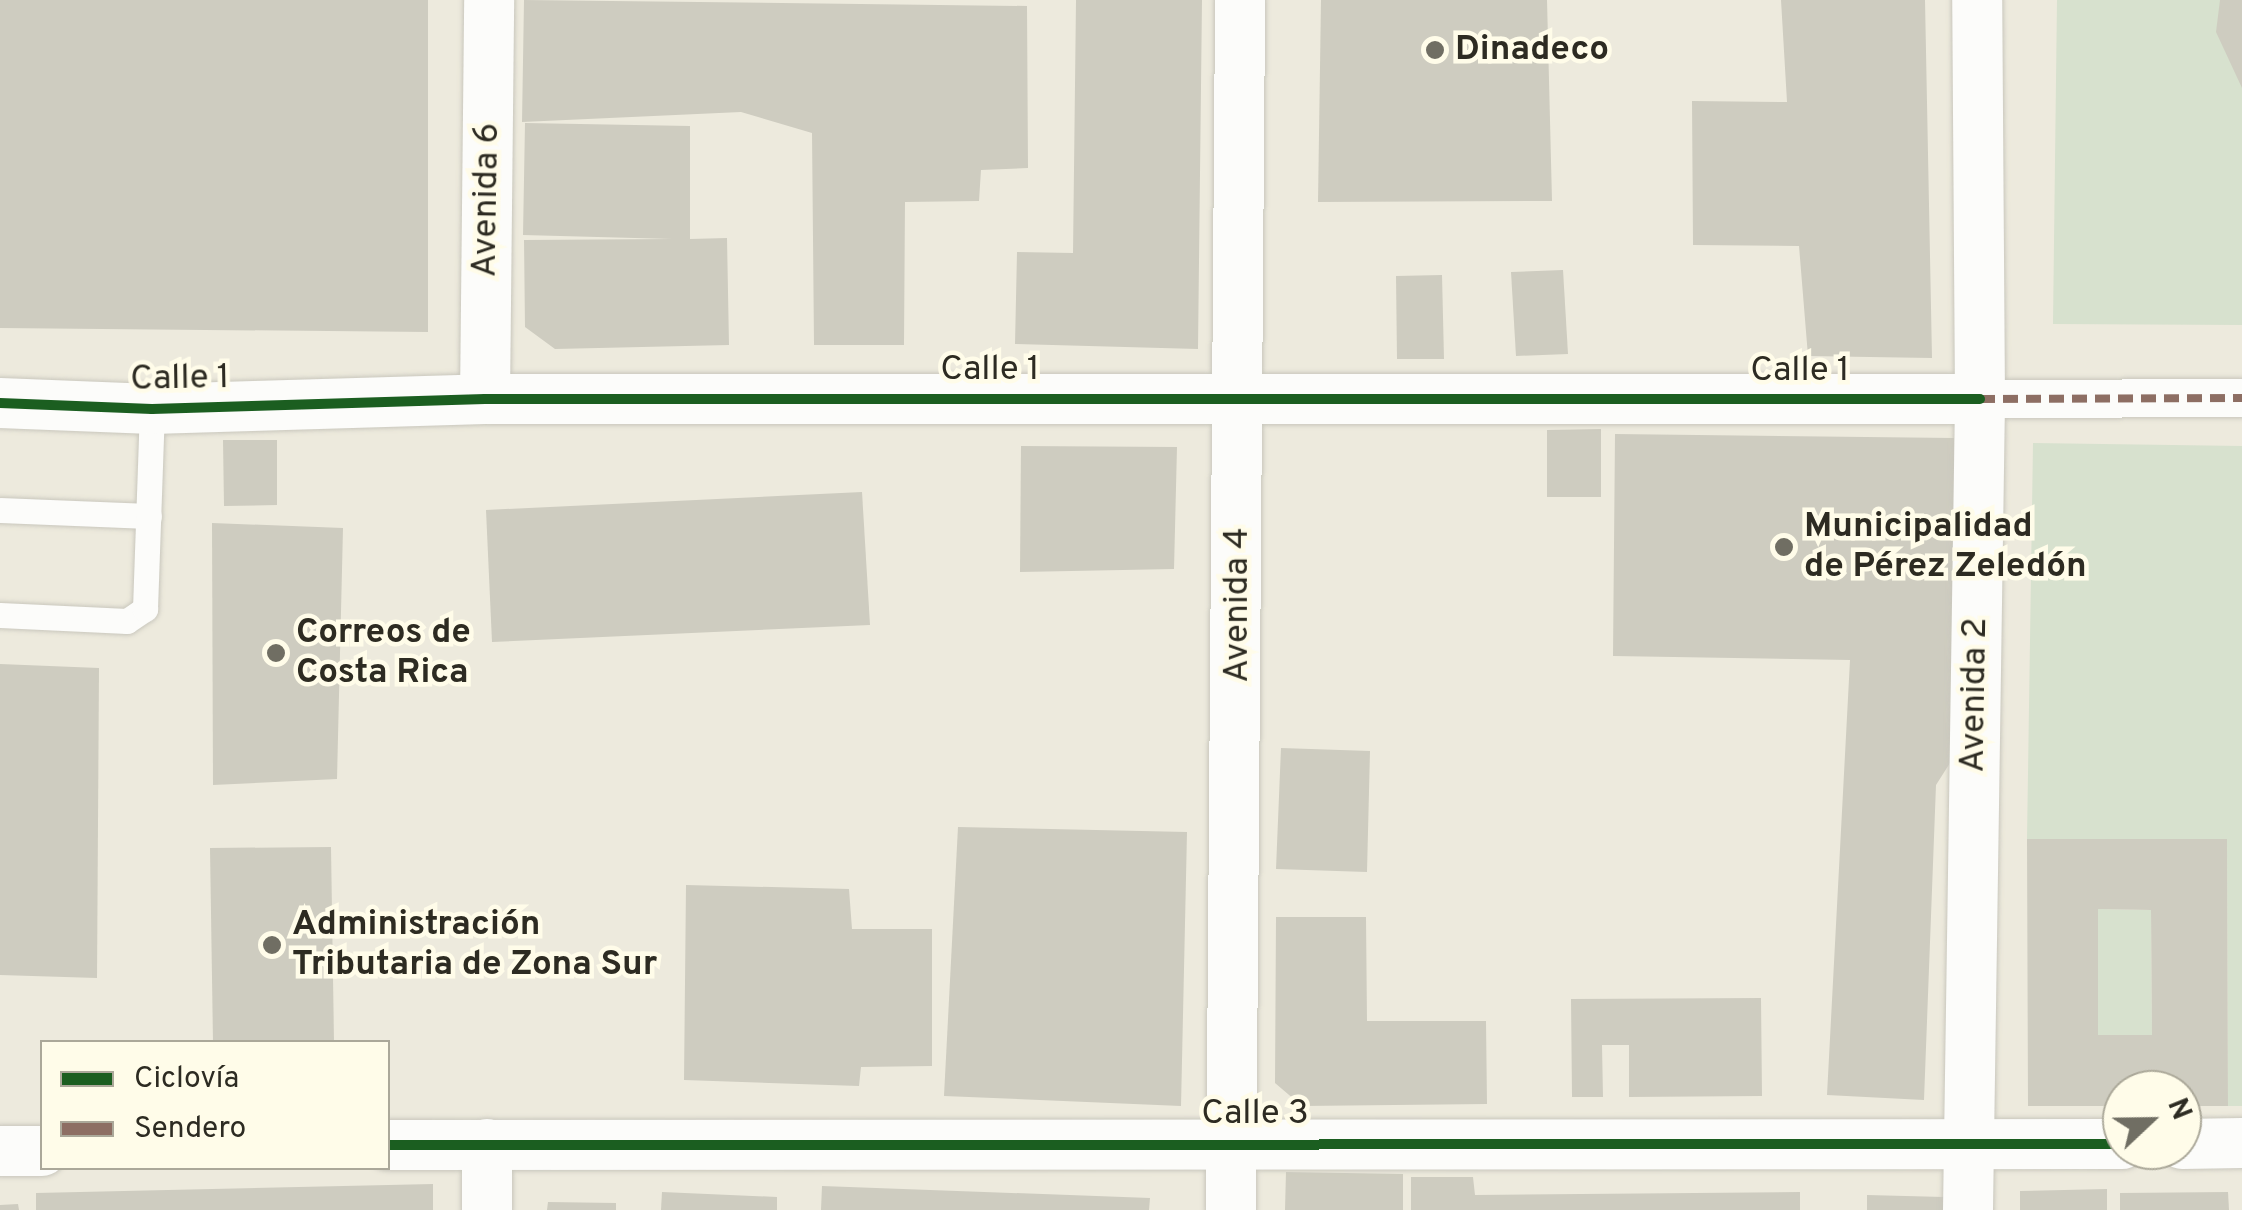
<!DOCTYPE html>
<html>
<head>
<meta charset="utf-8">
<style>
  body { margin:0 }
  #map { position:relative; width:2242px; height:1210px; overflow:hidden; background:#edeadd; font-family:Overpass,sans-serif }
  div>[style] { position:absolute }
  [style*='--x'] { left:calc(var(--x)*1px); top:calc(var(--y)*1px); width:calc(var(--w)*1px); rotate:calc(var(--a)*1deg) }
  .green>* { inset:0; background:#d7e1ce }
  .building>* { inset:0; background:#ceccc0 }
  .roads { filter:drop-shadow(0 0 2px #c9c7bd) drop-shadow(0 0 2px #c9c7bd) }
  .service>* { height:25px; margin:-12.5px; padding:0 12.5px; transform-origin:12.5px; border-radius:12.5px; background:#fcfcfa }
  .pedestrian>* { height:38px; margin:-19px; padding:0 19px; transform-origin:19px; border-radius:19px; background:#fcfcfa }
  .minor>* { height:50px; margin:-25px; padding:0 25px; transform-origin:25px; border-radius:25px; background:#fcfcfa }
  .quiet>* { height:8px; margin-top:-4px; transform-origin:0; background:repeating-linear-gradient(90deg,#8d6e63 0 15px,transparent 0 23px) }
  .cycleway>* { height:10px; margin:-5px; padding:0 5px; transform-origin:5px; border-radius:5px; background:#1b5e20 }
  .dots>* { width:28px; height:28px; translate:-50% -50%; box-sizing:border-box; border:5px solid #fffce9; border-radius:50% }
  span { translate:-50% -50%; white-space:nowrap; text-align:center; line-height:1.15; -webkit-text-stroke:9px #fffce9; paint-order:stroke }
  .poi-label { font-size:35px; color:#2d2b22; font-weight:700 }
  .left { translate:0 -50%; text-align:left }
  .street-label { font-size:35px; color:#2d2b22 }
  .legend { position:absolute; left:40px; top:1040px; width:350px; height:130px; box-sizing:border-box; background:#fffce9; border:2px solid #aba899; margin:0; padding:12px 18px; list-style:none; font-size:30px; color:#2d2b22 }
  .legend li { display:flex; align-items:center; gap:20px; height:50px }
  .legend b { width:50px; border:2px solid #aba899 }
  .north { position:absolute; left:2102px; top:1070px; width:100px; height:100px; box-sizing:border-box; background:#fffce9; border:2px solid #aba899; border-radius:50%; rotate:68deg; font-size:28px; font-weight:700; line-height:40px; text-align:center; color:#2d2b22 }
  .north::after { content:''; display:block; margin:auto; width:35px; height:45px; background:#706e63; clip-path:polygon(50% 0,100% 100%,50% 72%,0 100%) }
</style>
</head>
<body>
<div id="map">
  <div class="green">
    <i style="clip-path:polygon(2057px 0,2242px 0,2242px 325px,2053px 324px)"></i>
    <i style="clip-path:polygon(2033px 443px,2242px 446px,2242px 1106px,2228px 1106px,2227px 840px,2027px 839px)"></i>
    <i style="clip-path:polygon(2098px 909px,2151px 910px,2152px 1035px,2098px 1035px)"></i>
  </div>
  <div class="building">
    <i style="clip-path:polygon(0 0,428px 0,428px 332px,0 328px)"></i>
    <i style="clip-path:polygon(524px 0,1027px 6px,1028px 168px,981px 170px,979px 201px,905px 202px,904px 345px,814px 345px,812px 133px,741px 112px,522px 122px)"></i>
    <i style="clip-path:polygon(1076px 0,1202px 0,1198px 349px,1015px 344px,1017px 252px,1073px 253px)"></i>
    <i style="clip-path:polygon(1321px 0,1547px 0,1552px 201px,1318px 202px)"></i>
    <i style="clip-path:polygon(1781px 0,1925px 0,1932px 358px,1808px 356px,1799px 246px,1693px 245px,1692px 101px,1787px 102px)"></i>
    <i style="clip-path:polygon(2242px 0,2242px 88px,2216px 32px,2220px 0)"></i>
    <i style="clip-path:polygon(525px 123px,690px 126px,690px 239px,727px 238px,729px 345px,555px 349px,525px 327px,524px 240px,672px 239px,523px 235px)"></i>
    <i style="clip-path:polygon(1563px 270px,1568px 354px,1516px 356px,1511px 272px)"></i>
    <i style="clip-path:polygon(1442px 275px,1444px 359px,1397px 359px,1396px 276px)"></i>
    <i style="clip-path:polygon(1601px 429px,1601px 497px,1547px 497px,1547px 430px)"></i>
    <i style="clip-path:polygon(1615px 434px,1954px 438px,1954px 669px,1950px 763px,1936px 785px,1924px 1100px,1827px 1095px,1850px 660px,1613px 656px)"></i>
    <i style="clip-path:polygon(223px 440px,277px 440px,277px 505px,224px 506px)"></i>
    <i style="clip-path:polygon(1021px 446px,1177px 447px,1174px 569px,1020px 572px)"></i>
    <i style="clip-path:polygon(862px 492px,870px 625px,492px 642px,486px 510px)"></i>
    <i style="clip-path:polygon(212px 523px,343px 528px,337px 779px,213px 785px)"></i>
    <i style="clip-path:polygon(0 664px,99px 668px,97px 978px,0 975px)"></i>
    <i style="clip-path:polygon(1281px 748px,1370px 751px,1367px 872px,1276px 869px)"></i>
    <i style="clip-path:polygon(958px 827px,1187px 832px,1181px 1106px,944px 1096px)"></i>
    <i style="clip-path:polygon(evenodd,2027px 839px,2227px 839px,2228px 1106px,2182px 1106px,2182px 1090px,2122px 1090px,2122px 1106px,2028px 1106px,2027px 839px,2098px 909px,2151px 910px,2152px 1035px,2098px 1035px,2098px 909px)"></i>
    <i style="clip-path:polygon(331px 847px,334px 1042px,213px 1042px,210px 848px)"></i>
    <i style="clip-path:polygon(686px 885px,849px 889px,852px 929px,932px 929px,932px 1066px,861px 1067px,859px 1086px,684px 1080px)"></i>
    <i style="clip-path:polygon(1276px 917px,1366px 917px,1367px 1021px,1486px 1021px,1487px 1104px,1302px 1106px,1275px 1083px)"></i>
    <i style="clip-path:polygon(1761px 998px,1762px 1096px,1629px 1097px,1629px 1045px,1602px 1045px,1603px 1097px,1572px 1097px,1571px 999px)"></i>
    <i style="clip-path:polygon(1286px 1172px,1403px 1174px,1403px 1210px,1285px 1210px)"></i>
    <i style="clip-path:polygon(1411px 1177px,1473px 1177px,1475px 1195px,1800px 1192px,1800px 1210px,1411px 1210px)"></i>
    <i style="clip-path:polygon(433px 1184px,433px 1210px,36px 1210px,36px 1193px)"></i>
    <i style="clip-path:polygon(822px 1186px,1150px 1198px,1149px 1210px,821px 1210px)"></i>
    <i style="clip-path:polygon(2107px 1189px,2107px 1210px,2020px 1210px,2020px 1191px)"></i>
    <i style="clip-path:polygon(662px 1192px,777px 1197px,777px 1210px,661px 1210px)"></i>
    <i style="clip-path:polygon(2228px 1192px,2229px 1210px,2120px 1210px,2120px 1193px)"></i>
    <i style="clip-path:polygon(1867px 1195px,1944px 1197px,1944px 1210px,1867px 1210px)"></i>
    <i style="clip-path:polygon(548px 1202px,616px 1203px,616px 1210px,547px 1210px)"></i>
    <i style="clip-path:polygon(18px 1204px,19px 1210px,0 1210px,0 1205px)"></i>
  </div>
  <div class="roads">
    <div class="service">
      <i style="--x:0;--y:510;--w:149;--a:2.3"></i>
      <i style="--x:0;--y:615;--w:127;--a:2.7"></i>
      <i style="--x:127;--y:621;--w:22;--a:-34"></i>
      <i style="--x:145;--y:609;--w:200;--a:-88"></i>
    </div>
    <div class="pedestrian">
      <i style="--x:1980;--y:399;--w:262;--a:-0.2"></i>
    </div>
    <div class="minor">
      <i style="--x:485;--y:399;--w:399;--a:-89.4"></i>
      <i style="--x:0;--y:403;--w:152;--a:2.3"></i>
      <i style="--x:152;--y:409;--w:333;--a:-1.7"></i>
      <i style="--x:485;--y:399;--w:1495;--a:0"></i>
      <i style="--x:2182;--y:1144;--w:60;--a:-1"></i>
      <i style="--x:388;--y:1145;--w:1734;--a:-0.03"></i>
      <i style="--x:0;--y:1151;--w:42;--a:0"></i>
      <i style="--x:487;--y:1210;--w:66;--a:-90"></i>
      <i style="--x:1231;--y:1210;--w:1210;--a:-89.57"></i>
      <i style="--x:1968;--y:1210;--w:811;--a:-89.15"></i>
      <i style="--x:1980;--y:399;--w:399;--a:-90.4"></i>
    </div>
  </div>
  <div class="quiet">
    <i style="--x:1980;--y:399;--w:262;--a:-0.2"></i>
  </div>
  <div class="cycleway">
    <i style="--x:0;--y:403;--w:152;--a:2.3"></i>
    <i style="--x:152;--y:409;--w:333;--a:-1.7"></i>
    <i style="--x:485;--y:399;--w:1495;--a:0"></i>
    <i style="--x:388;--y:1145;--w:1734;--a:-0.03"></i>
  </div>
  <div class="dots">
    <i style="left:1435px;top:50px;background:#706e63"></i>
    <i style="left:1784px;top:547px;background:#706e63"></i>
    <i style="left:276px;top:653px;background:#706e63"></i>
    <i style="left:272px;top:945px;background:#706e63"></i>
  </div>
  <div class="poi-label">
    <span class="left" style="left:1455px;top:50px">Dinadeco</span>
    <span class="left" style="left:1804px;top:547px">Municipalidad<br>de Pérez Zeledón</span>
    <span class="left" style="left:296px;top:653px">Correos de<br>Costa Rica</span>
    <span class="left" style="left:292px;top:945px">Administración<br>Tributaria de Zona Sur</span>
  </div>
  <div class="street-label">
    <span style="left:487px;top:200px;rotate:-89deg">Avenida 6</span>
    <span style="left:990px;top:370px">Calle 1</span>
    <span style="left:1800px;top:371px">Calle 1</span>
    <span style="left:180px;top:379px;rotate:-1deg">Calle 1</span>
    <span style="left:1238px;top:605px;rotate:-90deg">Avenida 4</span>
    <span style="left:1975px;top:695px;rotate:-89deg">Avenida 2</span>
    <span style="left:1255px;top:1114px">Calle 3</span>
  </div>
  <ul class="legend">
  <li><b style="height:12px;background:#1b5e20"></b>Ciclovía</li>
  <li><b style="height:12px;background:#8d6e63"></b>Sendero</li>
  </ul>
  <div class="north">N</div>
</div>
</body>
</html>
